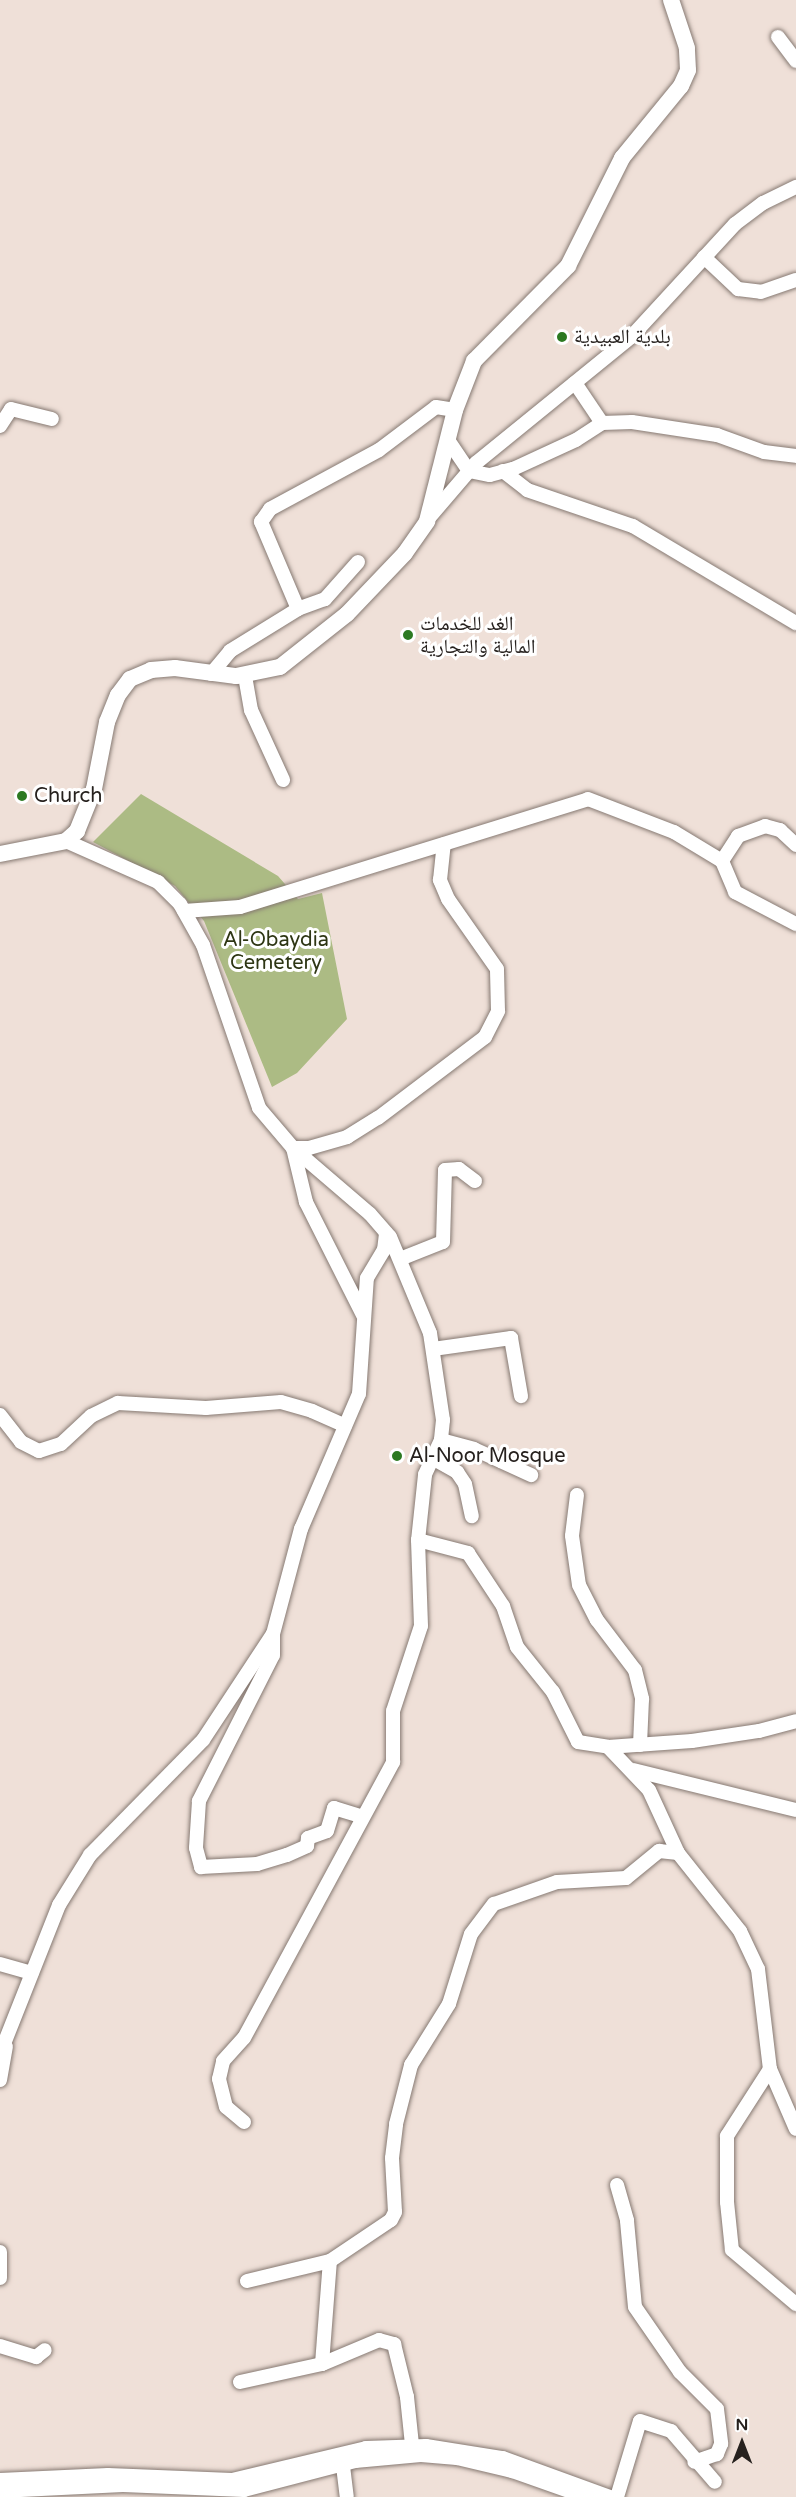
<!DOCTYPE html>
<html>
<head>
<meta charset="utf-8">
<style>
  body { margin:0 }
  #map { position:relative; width:796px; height:2497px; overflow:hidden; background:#efe0d8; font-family:"Varela Round","Noto Naskh Arabic",sans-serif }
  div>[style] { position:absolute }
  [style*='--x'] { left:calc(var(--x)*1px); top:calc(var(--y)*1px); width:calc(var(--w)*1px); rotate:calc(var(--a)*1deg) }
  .green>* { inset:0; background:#acbb84 }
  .roads { filter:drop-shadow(0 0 2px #867972) drop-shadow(0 0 2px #867972) }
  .minor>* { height:14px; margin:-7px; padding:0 7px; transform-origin:7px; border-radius:7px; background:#fff }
  .major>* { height:16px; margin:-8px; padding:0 8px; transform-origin:8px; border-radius:8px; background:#fff }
  .dots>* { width:16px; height:16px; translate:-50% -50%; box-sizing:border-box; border:3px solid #fff; border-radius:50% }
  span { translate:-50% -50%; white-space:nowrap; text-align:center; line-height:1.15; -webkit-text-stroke:6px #fff; paint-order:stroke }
  .poi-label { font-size:20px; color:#26211e }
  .left { translate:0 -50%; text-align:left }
  .park-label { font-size:20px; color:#2e3614 }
  .north { position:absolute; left:712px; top:2413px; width:60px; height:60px; -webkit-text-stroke:4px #fff; paint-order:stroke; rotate:0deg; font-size:16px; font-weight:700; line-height:24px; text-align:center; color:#26211e }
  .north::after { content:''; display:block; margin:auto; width:21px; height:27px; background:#26211e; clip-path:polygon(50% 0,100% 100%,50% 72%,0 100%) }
</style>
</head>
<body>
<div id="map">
  <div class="green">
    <i style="clip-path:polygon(141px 794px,278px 876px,298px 899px,322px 893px,347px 1019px,297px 1073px,272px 1087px,204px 921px,175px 886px,93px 842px)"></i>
  </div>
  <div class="roads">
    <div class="minor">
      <i style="--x:778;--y:37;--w:30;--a:53"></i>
      <i style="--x:704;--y:257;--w:47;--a:43.3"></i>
      <i style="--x:738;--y:289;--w:23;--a:7"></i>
      <i style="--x:761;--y:292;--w:37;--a:-19"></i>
      <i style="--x:575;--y:383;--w:48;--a:56"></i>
      <i style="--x:0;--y:426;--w:20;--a:-57"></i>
      <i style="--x:11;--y:409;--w:42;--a:13.7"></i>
      <i style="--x:448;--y:440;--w:37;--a:56"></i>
      <i style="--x:469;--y:471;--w:21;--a:11"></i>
      <i style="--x:490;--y:475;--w:24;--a:-15"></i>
      <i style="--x:513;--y:469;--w:69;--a:-24.7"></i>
      <i style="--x:576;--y:440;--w:31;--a:-33"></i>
      <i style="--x:602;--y:423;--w:30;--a:-2"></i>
      <i style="--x:632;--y:422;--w:86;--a:8.7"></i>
      <i style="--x:717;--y:435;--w:50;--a:19.9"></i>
      <i style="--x:764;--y:452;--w:32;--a:7"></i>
      <i style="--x:503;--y:471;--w:31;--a:38"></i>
      <i style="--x:527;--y:490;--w:112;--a:18.8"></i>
      <i style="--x:633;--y:526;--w:190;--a:30.8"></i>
      <i style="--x:428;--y:519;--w:74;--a:-49.4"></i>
      <i style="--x:476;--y:463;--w:200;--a:-39.1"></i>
      <i style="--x:631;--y:337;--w:154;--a:-47.4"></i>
      <i style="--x:735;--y:224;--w:35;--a:-37"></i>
      <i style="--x:763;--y:203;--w:37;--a:-26"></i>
      <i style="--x:358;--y:562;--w:50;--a:131.7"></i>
      <i style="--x:325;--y:599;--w:29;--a:160"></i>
      <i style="--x:298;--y:609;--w:95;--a:-113"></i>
      <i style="--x:261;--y:522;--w:16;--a:-55"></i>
      <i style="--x:270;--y:509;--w:124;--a:-28.4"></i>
      <i style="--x:379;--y:450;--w:71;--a:-37"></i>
      <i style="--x:436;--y:407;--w:19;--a:9"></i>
      <i style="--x:211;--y:674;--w:30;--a:-50"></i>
      <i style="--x:230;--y:651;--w:80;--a:-31.7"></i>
      <i style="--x:245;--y:676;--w:35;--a:80"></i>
      <i style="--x:251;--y:710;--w:77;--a:65.4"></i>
      <i style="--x:66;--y:841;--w:101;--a:24"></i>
      <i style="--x:158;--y:882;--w:31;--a:45"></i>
      <i style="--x:180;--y:904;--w:47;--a:60.7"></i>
      <i style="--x:203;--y:945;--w:172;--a:71"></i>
      <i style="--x:259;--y:1108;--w:52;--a:49.6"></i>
      <i style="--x:293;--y:1148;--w:101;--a:40.6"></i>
      <i style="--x:370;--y:1214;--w:30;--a:49"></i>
      <i style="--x:390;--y:1237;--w:104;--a:67.4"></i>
      <i style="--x:430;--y:1333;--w:88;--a:81.5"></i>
      <i style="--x:443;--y:1420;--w:20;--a:96"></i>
      <i style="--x:441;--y:1440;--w:38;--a:115"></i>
      <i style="--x:425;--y:1475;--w:65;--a:96.1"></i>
      <i style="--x:418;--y:1540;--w:52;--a:14.6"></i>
      <i style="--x:468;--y:1553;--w:64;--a:56.6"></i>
      <i style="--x:503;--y:1606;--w:43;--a:71.1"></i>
      <i style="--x:517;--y:1647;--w:58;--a:51.3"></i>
      <i style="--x:553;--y:1692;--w:56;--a:63.4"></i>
      <i style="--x:578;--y:1742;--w:30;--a:9"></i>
      <i style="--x:608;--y:1747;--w:84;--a:-4.1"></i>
      <i style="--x:692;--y:1741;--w:68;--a:-8.5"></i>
      <i style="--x:759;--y:1731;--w:38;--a:-15"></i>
      <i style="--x:722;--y:861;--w:30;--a:-57"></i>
      <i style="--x:738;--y:836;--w:29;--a:-20"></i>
      <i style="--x:765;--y:826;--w:16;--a:15"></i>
      <i style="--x:780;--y:830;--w:22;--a:43"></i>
      <i style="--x:184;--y:911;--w:56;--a:-4.1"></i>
      <i style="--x:240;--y:907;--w:364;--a:-17.2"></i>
      <i style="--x:588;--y:799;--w:92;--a:21"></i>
      <i style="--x:674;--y:832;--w:56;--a:31.1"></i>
      <i style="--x:722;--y:861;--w:34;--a:67"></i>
      <i style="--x:735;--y:892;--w:69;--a:27.7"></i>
      <i style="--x:400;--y:1259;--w:46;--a:-21.6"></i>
      <i style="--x:443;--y:1242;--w:72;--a:-88.4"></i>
      <i style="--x:445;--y:1170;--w:14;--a:-4"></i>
      <i style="--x:459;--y:1169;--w:20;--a:37"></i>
      <i style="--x:363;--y:1315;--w:127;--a:-116.8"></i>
      <i style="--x:306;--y:1202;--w:56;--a:-103.5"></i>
      <i style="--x:293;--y:1148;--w:16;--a:0"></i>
      <i style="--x:309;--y:1148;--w:40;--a:-16"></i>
      <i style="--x:347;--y:1137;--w:36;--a:-32"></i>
      <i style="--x:378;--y:1118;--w:134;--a:-37.1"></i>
      <i style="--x:485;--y:1037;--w:29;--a:-63"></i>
      <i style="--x:498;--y:1011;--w:42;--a:-91.4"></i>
      <i style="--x:497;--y:969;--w:85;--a:-125"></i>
      <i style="--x:448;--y:899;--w:21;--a:-113"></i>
      <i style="--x:440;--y:880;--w:36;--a:-84"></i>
      <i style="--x:433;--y:1349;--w:79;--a:-8"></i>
      <i style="--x:511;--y:1338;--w:59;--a:80.2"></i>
      <i style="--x:0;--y:1415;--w:34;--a:52"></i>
      <i style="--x:21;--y:1442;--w:20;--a:27"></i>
      <i style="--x:39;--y:1451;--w:23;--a:-18"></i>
      <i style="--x:61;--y:1444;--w:41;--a:-43"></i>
      <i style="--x:91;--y:1416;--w:30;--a:-26"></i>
      <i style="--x:118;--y:1403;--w:88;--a:3.3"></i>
      <i style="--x:206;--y:1408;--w:75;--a:-4.6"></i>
      <i style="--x:281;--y:1402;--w:32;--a:16"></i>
      <i style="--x:312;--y:1411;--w:36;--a:24"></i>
      <i style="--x:441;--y:1440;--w:34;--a:15"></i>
      <i style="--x:474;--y:1449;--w:63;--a:24.5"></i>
      <i style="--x:432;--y:1458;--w:29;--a:29"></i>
      <i style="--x:457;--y:1472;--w:14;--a:56"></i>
      <i style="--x:465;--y:1484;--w:33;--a:78"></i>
      <i style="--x:577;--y:1495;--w:41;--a:97"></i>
      <i style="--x:572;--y:1536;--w:49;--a:81.9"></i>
      <i style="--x:579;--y:1585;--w:39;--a:63"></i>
      <i style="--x:597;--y:1620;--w:63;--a:52.8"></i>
      <i style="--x:635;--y:1670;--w:30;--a:76"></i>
      <i style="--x:642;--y:1699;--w:46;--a:92.5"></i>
      <i style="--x:273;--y:1634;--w:21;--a:90"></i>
      <i style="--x:273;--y:1655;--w:164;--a:116.9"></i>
      <i style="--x:199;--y:1801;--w:47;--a:93.7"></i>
      <i style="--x:196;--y:1848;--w:20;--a:75"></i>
      <i style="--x:201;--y:1867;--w:56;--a:-3.1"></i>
      <i style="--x:257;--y:1864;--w:31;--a:-17"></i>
      <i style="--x:287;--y:1855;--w:22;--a:-24"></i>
      <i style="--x:307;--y:1846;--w:8;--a:-83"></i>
      <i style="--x:308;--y:1838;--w:20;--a:-20"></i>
      <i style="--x:327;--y:1831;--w:24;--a:-73"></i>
      <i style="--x:334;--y:1808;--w:27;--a:17"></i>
      <i style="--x:608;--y:1747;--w:59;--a:46.4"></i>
      <i style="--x:649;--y:1790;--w:69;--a:65.3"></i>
      <i style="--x:678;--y:1853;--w:100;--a:51.5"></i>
      <i style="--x:740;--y:1931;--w:42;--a:64.7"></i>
      <i style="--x:758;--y:1969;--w:101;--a:83.2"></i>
      <i style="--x:770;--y:2069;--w:80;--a:122.7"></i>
      <i style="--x:727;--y:2136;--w:66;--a:90"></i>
      <i style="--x:727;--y:2202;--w:48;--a:84.1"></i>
      <i style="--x:732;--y:2250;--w:84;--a:40.2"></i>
      <i style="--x:633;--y:1770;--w:168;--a:13.8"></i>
      <i style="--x:0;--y:1964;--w:33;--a:16"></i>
      <i style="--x:0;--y:2054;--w:160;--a:-68.4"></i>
      <i style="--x:59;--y:1905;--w:59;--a:-58.2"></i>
      <i style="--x:90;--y:1855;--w:161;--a:-45.5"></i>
      <i style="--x:203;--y:1740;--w:127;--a:-56.6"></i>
      <i style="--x:273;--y:1634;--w:109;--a:-75.1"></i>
      <i style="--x:301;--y:1529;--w:147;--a:-66.8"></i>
      <i style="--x:359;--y:1394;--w:116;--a:-86.1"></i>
      <i style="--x:367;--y:1278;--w:33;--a:-59"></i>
      <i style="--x:384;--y:1250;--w:17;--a:-83"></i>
      <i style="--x:770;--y:2069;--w:65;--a:66.6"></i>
      <i style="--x:0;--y:2080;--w:34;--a:-80"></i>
      <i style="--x:244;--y:2122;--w:23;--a:-140"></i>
      <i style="--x:226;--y:2107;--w:29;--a:-104"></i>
      <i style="--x:219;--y:2079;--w:18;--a:-77"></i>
      <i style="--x:223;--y:2061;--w:31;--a:-48"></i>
      <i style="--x:244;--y:2038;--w:314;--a:-61.6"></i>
      <i style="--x:393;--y:1762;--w:51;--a:-90"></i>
      <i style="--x:393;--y:1711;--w:89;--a:-71.8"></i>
      <i style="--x:421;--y:1626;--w:86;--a:-92"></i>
      <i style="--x:617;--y:2185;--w:37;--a:74"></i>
      <i style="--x:627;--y:2221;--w:86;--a:84.7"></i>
      <i style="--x:635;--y:2307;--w:79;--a:55.3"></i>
      <i style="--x:680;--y:2372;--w:52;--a:45"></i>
      <i style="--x:717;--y:2409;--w:35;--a:83"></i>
      <i style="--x:721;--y:2444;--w:11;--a:112"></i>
      <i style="--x:717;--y:2454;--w:24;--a:161"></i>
      <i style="--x:0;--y:2252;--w:26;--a:90"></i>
      <i style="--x:247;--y:2281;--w:85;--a:-13.5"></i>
      <i style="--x:330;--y:2261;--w:73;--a:-33.9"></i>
      <i style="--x:391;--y:2220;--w:9;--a:-63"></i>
      <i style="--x:395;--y:2212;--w:54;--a:-93.2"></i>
      <i style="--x:392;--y:2158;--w:34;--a:-83"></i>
      <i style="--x:396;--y:2124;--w:61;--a:-75.7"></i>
      <i style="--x:411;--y:2065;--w:72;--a:-58.1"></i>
      <i style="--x:449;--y:2004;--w:73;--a:-72.6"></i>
      <i style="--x:471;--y:1934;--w:38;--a:-53"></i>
      <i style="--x:494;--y:1904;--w:67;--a:-19.2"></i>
      <i style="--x:557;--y:1882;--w:69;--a:-3.3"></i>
      <i style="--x:626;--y:1878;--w:43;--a:-39.3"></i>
      <i style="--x:659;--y:1851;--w:19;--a:6"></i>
      <i style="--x:0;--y:2346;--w:38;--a:17"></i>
      <i style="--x:36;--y:2357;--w:11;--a:-38"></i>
      <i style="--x:322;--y:2364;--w:103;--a:-85.6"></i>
      <i style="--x:240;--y:2382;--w:84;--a:-12.4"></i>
      <i style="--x:322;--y:2364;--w:62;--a:-22.8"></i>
      <i style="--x:379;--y:2340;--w:16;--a:15"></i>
      <i style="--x:394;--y:2344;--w:55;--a:76.2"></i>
      <i style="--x:407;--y:2397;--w:57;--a:84"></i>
      <i style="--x:342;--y:2458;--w:39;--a:83"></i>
      <i style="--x:0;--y:2480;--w:108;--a:-2.7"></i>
      <i style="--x:108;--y:2475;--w:124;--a:2.3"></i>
      <i style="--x:232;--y:2480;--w:138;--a:-13.4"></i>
      <i style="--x:366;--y:2448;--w:60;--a:-1.9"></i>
      <i style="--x:426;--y:2446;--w:78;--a:8.9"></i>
      <i style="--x:503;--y:2458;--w:114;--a:20"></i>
      <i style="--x:0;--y:2491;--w:123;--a:-2.8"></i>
      <i style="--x:123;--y:2485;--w:121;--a:2.4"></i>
      <i style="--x:244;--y:2490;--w:115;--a:-14.6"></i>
      <i style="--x:355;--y:2461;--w:66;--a:-5.2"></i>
      <i style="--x:421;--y:2455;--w:36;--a:5"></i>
      <i style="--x:457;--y:2458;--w:57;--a:13.3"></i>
      <i style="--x:512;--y:2471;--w:78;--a:19.4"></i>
      <i style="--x:617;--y:2497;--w:79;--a:-73.2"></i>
      <i style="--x:640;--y:2421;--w:33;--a:18"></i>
      <i style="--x:671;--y:2431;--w:67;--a:49.2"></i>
    </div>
    <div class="major">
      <i style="--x:0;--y:854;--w:67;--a:-11.1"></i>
      <i style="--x:66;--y:841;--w:15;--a:-42"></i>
      <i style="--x:77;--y:831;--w:45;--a:-68"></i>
      <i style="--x:94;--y:789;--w:68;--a:-79"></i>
      <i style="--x:107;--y:722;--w:29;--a:-68"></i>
      <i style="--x:118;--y:695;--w:20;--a:-53"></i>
      <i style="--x:130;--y:679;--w:23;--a:-23"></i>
      <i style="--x:151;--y:670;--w:24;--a:-5"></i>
      <i style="--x:175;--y:668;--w:62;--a:7.5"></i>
      <i style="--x:236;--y:676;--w:45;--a:-11.6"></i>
      <i style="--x:280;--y:667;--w:85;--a:-38.3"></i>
      <i style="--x:347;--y:614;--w:84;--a:-46.4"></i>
      <i style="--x:405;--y:553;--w:39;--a:-55"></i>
      <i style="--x:427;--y:521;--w:114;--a:-75.8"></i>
      <i style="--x:455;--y:410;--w:53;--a:-68.8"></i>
      <i style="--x:474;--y:361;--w:134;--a:-45.3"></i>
      <i style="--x:568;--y:266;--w:121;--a:-63.4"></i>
      <i style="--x:622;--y:158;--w:93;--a:-50.7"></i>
      <i style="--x:681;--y:86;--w:17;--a:-66"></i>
      <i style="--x:688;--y:70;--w:22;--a:-93"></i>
      <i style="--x:687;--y:48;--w:51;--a:-108.4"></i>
    </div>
  </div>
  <div class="dots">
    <i style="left:562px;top:337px;background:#2c7921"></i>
    <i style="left:408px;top:635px;background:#2c7921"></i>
    <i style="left:22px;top:796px;background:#2c7921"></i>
    <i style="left:397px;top:1456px;background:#2c7921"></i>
  </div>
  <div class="poi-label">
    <span class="left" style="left:574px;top:337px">بلدية العبيدية</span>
    <span class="left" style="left:420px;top:636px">الغد للخدمات<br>المالية والتجارية</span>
    <span class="left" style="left:34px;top:796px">Church</span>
    <span class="left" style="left:409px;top:1456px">Al-Noor Mosque</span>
  </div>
  <div class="park-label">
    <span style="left:276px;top:952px">Al-Obaydia<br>Cemetery</span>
  </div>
  <div class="north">N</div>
</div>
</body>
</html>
